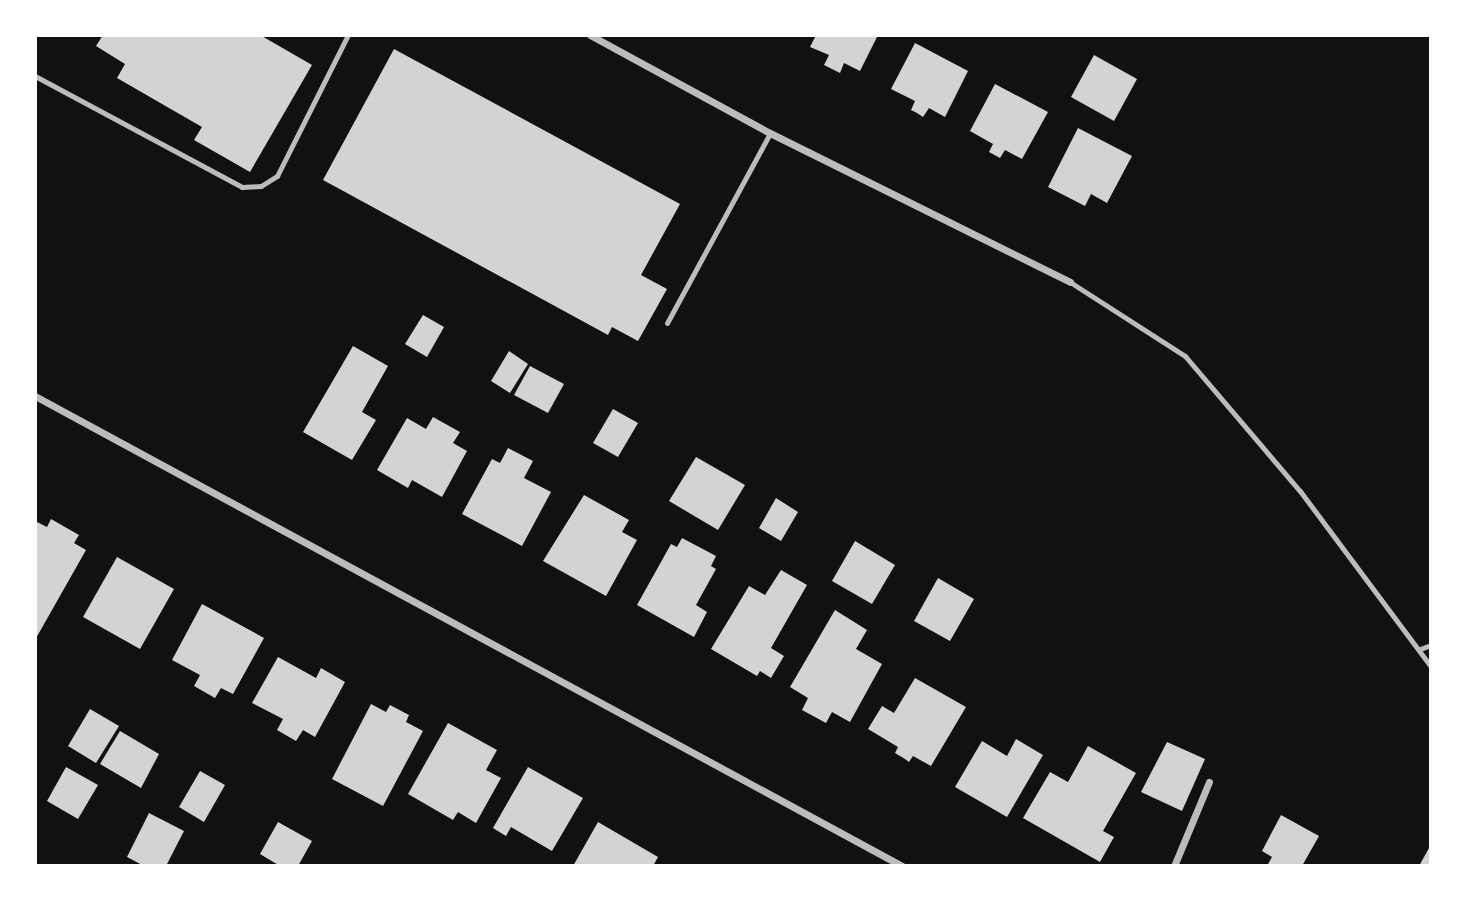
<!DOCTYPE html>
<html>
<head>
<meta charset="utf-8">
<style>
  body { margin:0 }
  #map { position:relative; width:1466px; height:901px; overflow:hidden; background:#111; font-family:Arial,sans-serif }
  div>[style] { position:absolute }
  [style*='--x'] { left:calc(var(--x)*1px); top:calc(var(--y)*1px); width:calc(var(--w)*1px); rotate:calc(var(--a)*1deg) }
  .building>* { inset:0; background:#d3d3d3 }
  .service>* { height:5px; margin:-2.5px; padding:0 2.5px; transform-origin:2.5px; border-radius:2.5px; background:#bcbcbc }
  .minor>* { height:7px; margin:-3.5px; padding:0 3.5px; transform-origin:3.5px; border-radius:3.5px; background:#bcbcbc }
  span { translate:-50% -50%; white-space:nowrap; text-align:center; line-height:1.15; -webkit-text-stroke:5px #fff; paint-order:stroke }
  .frame { position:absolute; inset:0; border:37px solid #fff; pointer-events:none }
</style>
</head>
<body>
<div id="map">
  <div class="building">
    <i style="clip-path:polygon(103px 35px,260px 35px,312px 65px,250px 172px,194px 140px,202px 127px,117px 78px,125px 64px,96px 46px)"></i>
    <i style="clip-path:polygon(816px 35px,878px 35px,860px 71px,844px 63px,840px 73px,824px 65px,829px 55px,810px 47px)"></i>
    <i style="clip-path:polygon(915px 43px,968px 71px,945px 117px,929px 108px,923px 117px,917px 113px,911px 110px,915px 101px,891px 89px)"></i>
    <i style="clip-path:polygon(394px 49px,680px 204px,641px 275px,667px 289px,638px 341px,612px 327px,608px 335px,323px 180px)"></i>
    <i style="clip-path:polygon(1094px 55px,1137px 79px,1114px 121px,1071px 97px)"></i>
    <i style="clip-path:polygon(995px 84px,1048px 112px,1022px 159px,1005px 150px,1000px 158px,989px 152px,993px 144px,970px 131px)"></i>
    <i style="clip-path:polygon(1078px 128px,1132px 156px,1107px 203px,1091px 194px,1085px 206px,1048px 187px)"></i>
    <i style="clip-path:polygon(423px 315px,444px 327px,427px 357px,405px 344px)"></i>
    <i style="clip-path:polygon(353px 346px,388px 366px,362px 412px,376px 420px,352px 460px,303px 432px)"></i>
    <i style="clip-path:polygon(509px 351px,528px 364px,510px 393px,491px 381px)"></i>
    <i style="clip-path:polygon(530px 366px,564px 384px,548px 413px,514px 395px)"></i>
    <i style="clip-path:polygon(613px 409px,638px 423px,618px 457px,593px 443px)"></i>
    <i style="clip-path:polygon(433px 417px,460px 432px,453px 443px,467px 451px,442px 497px,412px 480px,408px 488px,377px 470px,407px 418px,426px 429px)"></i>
    <i style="clip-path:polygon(508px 448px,533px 461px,524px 478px,551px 492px,522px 546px,462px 514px,492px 459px,500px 463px)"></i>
    <i style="clip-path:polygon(696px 457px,745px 485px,718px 530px,669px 501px)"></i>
    <i style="clip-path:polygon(584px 495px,629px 520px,622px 532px,637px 540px,606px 596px,543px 561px)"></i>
    <i style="clip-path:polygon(776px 498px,798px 512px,781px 541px,759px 528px)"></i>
    <i style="clip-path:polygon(51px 519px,79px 535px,74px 543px,86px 550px,35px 640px,35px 521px,47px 527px)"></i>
    <i style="clip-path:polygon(682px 538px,716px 556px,711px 566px,716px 569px,696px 605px,707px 612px,694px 637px,637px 605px,671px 544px,677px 547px)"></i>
    <i style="clip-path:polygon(855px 541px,895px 565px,872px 604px,832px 581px)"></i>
    <i style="clip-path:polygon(117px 557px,174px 589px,140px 649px,83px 617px)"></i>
    <i style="clip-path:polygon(781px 570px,807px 585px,771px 648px,784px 656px,771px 678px,760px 671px,757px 676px,711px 649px,749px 586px,765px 595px)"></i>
    <i style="clip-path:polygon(938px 578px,974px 599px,950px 641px,914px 621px)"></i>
    <i style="clip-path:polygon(202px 604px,264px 638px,233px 694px,221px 688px,215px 698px,194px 686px,200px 675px,172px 660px)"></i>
    <i style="clip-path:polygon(835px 610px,867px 630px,856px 649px,882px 664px,850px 722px,832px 712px,826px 723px,802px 710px,808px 698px,790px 687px)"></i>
    <i style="clip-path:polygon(278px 657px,316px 678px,321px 668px,345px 682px,315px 737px,303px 730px,296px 741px,277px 730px,283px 719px,252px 703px)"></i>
    <i style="clip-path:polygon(915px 678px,966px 707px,931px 766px,913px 756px,909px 762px,905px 759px,895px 753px,898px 747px,868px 729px,882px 706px,894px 713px)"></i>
    <i style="clip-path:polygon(371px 704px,386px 712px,390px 705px,409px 715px,406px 722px,423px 731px,383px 806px,332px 779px)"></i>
    <i style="clip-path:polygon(90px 709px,119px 726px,96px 763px,68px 746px)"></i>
    <i style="clip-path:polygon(448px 723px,497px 750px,486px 770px,501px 778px,476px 823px,458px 812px,453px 820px,408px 794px)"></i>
    <i style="clip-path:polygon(120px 731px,159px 754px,141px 788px,100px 764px)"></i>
    <i style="clip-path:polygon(1016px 739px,1043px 755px,1007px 817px,955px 787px,982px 741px,1007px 756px)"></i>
    <i style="clip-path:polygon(1167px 742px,1205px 759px,1182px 811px,1141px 792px)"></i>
    <i style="clip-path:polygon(1088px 746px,1136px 773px,1103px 831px,1114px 837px,1100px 862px,1023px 818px,1050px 772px,1068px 782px)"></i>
    <i style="clip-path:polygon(66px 767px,98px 785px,78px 819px,47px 801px)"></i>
    <i style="clip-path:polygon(528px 767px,583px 798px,552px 851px,511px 827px,506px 836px,493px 828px)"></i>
    <i style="clip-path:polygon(200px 771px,225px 785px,204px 822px,179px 807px)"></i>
    <i style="clip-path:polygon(149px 813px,184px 831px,166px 866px,144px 866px,127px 857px)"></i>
    <i style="clip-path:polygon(1281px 815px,1319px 836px,1302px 866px,1267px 866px,1272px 857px,1262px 851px)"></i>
    <i style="clip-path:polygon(278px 822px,312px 841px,298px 866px,280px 866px,260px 854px)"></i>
    <i style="clip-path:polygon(598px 822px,658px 857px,653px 866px,573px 866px)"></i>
    <i style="clip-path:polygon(1429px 848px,1431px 866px,1419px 866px)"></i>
  </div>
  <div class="service">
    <i style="--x:35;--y:76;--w:235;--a:28.2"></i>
    <i style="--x:242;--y:187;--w:19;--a:-3"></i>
    <i style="--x:261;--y:186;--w:19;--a:-32"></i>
    <i style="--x:277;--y:176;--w:158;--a:-63.3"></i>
    <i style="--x:1070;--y:282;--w:137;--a:32.8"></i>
    <i style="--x:1185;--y:356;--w:177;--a:49.6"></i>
    <i style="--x:1300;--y:491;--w:219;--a:53.3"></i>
    <i style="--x:667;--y:323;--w:216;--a:-61.5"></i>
    <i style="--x:1420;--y:649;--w:12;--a:-20"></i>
  </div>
  <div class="minor">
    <i style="--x:590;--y:35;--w:205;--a:28.6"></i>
    <i style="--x:770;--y:133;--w:335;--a:26.4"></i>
    <i style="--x:35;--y:396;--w:986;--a:28.46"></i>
    <i style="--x:1174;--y:866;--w:91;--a:-67.4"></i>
  </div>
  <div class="frame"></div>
</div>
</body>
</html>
